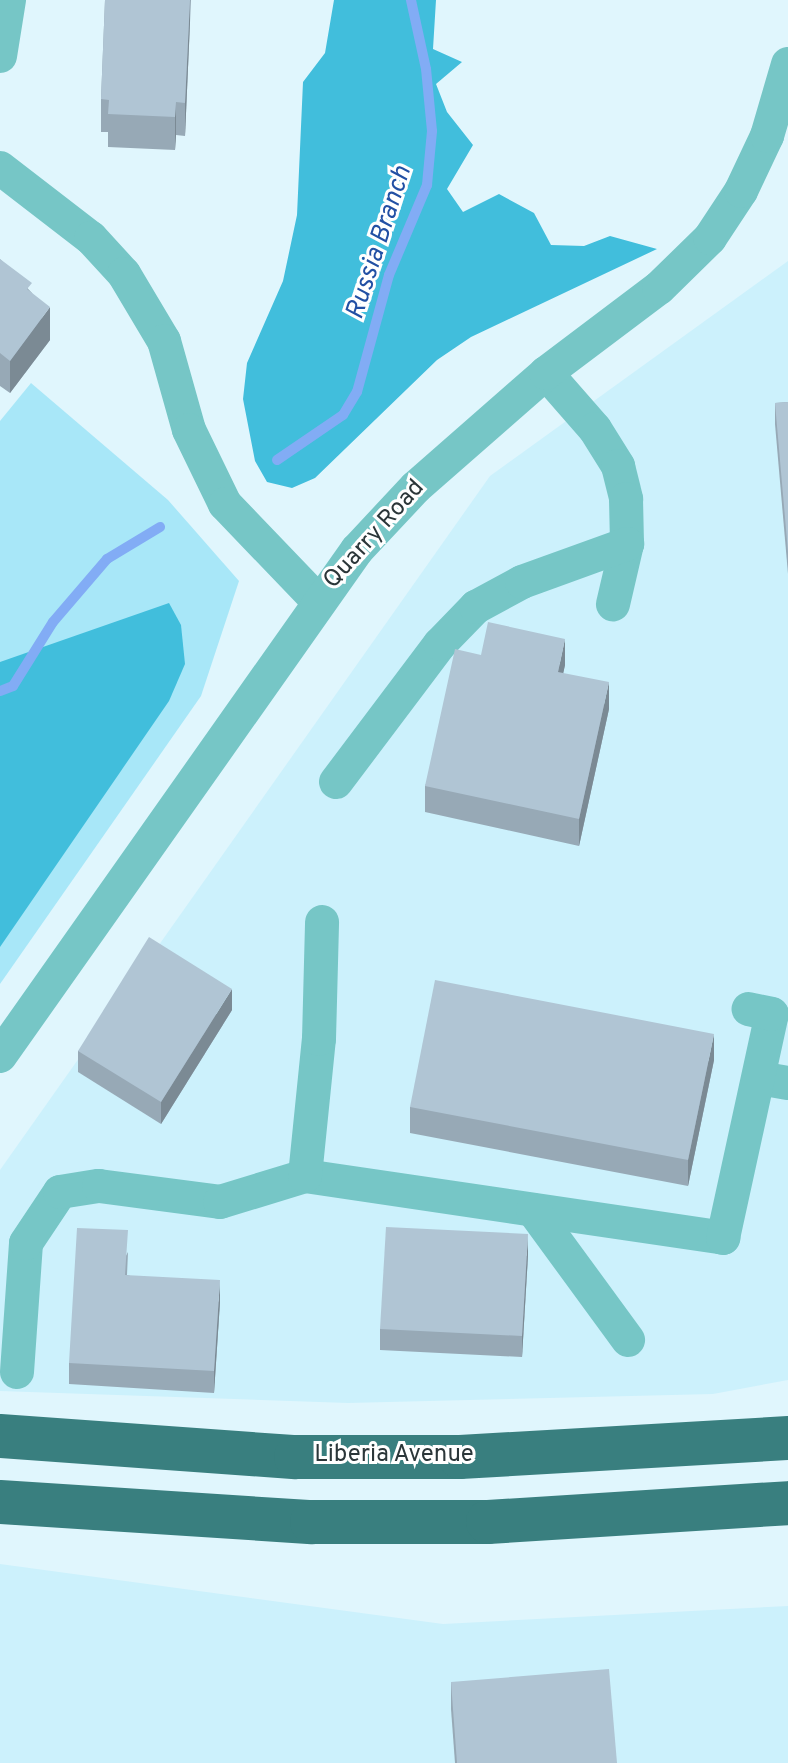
<!DOCTYPE html>
<html>
<head>
<meta charset="utf-8">
<style>
  body { margin:0 }
  #map { position:relative; width:788px; height:1763px; overflow:hidden; background:#e0f6fd; font-family:Overpass,sans-serif }
  div>[style] { position:absolute }
  [style*='--x'] { left:calc(var(--x)*1px); top:calc(var(--y)*1px); width:calc(var(--w)*1px); rotate:calc(var(--a)*1deg) }
  .built>* { inset:0; background:#ccf1fc }
  .green>* { inset:0; background:#a8e7f8 }
  .forest>* { inset:0; background:#41bedc }
  .stream>* { height:10px; margin:-5px; padding:0 5px; transform-origin:5px; border-radius:5px; background:#82acf5 }
  .minor>* { height:34px; margin:-17px; padding:0 17px; transform-origin:17px; border-radius:17px; background:#76c6c6 }
  .highway>* { height:44px; margin:-22px; padding:0 22px; transform-origin:22px; border-radius:22px; background:#397f7f }
  .wall>* { inset:0; background:#97a9b6 }
  .shaded-wall>* { inset:0; background:#7b8a94 }
  .building>* { inset:0; background:#b0c5d4 }
  span { translate:-50% -50%; white-space:nowrap; text-align:center; line-height:1.15; -webkit-text-stroke:6px #fff; paint-order:stroke }
  .street-label { font-size:24px; color:#2b3639 }
  .water-label { font-size:26px; color:#2250a4; font-style:italic }
</style>
</head>
<body>
<div id="map">
  <div class="built">
    <i style="clip-path:polygon(788px 261px,788px 1380px,713px 1394px,348px 1403px,0 1391px,0 1170px,490px 476px)"></i>
    <i style="clip-path:polygon(0 1564px,443px 1624px,788px 1606px,788px 1763px,0 1763px)"></i>
  </div>
  <div class="green">
    <i style="clip-path:polygon(31px 383px,168px 500px,239px 581px,201px 696px,0 984px,0 421px)"></i>
  </div>
  <div class="forest">
    <i style="clip-path:polygon(334px 0,436px 0,433px 49px,462px 62px,436px 84px,447px 112px,473px 145px,447px 189px,463px 212px,499px 194px,534px 213px,551px 245px,584px 246px,610px 236px,657px 249px,471px 337px,437px 360px,315px 478px,292px 488px,267px 482px,255px 461px,243px 399px,247px 363px,283px 281px,297px 215px,303px 82px,325px 53px)"></i>
    <i style="clip-path:polygon(169px 603px,181px 625px,185px 664px,169px 701px,0 947px,0 662px)"></i>
  </div>
  <div class="stream">
    <i style="--x:277;--y:460;--w:80;--a:-34.3"></i>
    <i style="--x:343;--y:415;--w:27;--a:-59"></i>
    <i style="--x:357;--y:392;--w:121;--a:-74.7"></i>
    <i style="--x:389;--y:275;--w:98;--a:-67.1"></i>
    <i style="--x:427;--y:185;--w:54;--a:-84.7"></i>
    <i style="--x:432;--y:131;--w:62;--a:-95.5"></i>
    <i style="--x:426;--y:69;--w:71;--a:-102.3"></i>
    <i style="--x:0;--y:691;--w:14;--a:-21"></i>
    <i style="--x:13;--y:686;--w:75;--a:-58"></i>
    <i style="--x:53;--y:622;--w:83;--a:-49.4"></i>
    <i style="--x:107;--y:559;--w:62;--a:-31.1"></i>
  </div>
  <div class="minor">
    <i style="--x:0;--y:56;--w:57;--a:-80.9"></i>
    <i style="--x:0;--y:168;--w:115;--a:37.6"></i>
    <i style="--x:91;--y:238;--w:49;--a:47.5"></i>
    <i style="--x:124;--y:274;--w:78;--a:59.2"></i>
    <i style="--x:164;--y:341;--w:92;--a:74.3"></i>
    <i style="--x:189;--y:430;--w:82;--a:64.1"></i>
    <i style="--x:225;--y:504;--w:133;--a:46.2"></i>
    <i style="--x:546;--y:373;--w:74;--a:48.8"></i>
    <i style="--x:595;--y:429;--w:44;--a:58.1"></i>
    <i style="--x:618;--y:466;--w:34;--a:76"></i>
    <i style="--x:626;--y:499;--w:45;--a:88.7"></i>
    <i style="--x:627;--y:544;--w:62;--a:103.1"></i>
    <i style="--x:336;--y:782;--w:173;--a:-53"></i>
    <i style="--x:440;--y:644;--w:52;--a:-45.8"></i>
    <i style="--x:476;--y:607;--w:52;--a:-28.5"></i>
    <i style="--x:522;--y:582;--w:112;--a:-19.9"></i>
    <i style="--x:0;--y:1056;--w:619;--a:-54.8"></i>
    <i style="--x:357;--y:550;--w:86;--a:-46.9"></i>
    <i style="--x:416;--y:487;--w:173;--a:-41.2"></i>
    <i style="--x:546;--y:373;--w:141;--a:-37"></i>
    <i style="--x:659;--y:288;--w:71;--a:-44.4"></i>
    <i style="--x:710;--y:238;--w:56;--a:-56.6"></i>
    <i style="--x:741;--y:191;--w:61;--a:-64.7"></i>
    <i style="--x:767;--y:136;--w:75;--a:-73.7"></i>
    <i style="--x:759;--y:1078;--w:29;--a:10"></i>
    <i style="--x:305;--y:1176;--w:423;--a:8.4"></i>
    <i style="--x:723;--y:1238;--w:229;--a:-77.7"></i>
    <i style="--x:772;--y:1014;--w:24;--a:-168"></i>
    <i style="--x:533;--y:1210;--w:161;--a:53.8"></i>
    <i style="--x:17;--y:1372;--w:129;--a:-86"></i>
    <i style="--x:26;--y:1243;--w:61;--a:-56.3"></i>
    <i style="--x:60;--y:1192;--w:39;--a:-9"></i>
    <i style="--x:99;--y:1186;--w:122;--a:7.5"></i>
    <i style="--x:220;--y:1202;--w:89;--a:-17"></i>
    <i style="--x:305;--y:1176;--w:138;--a:-84.2"></i>
    <i style="--x:319;--y:1039;--w:117;--a:-88.5"></i>
  </div>
  <div class="highway">
    <i style="--x:0;--y:1436;--w:297;--a:4.1"></i>
    <i style="--x:296;--y:1457;--w:164;--a:0"></i>
    <i style="--x:460;--y:1457;--w:329;--a:-3.3"></i>
    <i style="--x:0;--y:1502;--w:313;--a:3.7"></i>
    <i style="--x:312;--y:1522;--w:176;--a:0"></i>
    <i style="--x:488;--y:1522;--w:301;--a:-3.6"></i>
  </div>
  <div class="wall">
    <i style="clip-path:polygon(105px 0,191px 0,185px 136px,176px 135px,175px 150px,108px 147px,108px 132px,101px 132px,101px 99px)"></i>
    <i style="clip-path:polygon(0 259px,32px 293px,50px 340px,10px 393px,0 386px)"></i>
    <i style="clip-path:polygon(788px 402px,788px 574px,775px 424px,775px 403px)"></i>
    <i style="clip-path:polygon(481px 655px,565px 665px,563px 673px,609px 709px,579px 846px,425px 812px,425px 786px)"></i>
    <i style="clip-path:polygon(232px 1010px,161px 1124px,78px 1072px,78px 1051px)"></i>
    <i style="clip-path:polygon(714px 1060px,688px 1186px,410px 1133px,410px 1107px)"></i>
    <i style="clip-path:polygon(128px 1252px,127px 1275px,220px 1302px,214px 1393px,69px 1384px,69px 1363px)"></i>
    <i style="clip-path:polygon(528px 1255px,522px 1357px,380px 1350px,380px 1329px)"></i>
    <i style="clip-path:polygon(451px 1682px,617px 1763px,455px 1763px,451px 1709px)"></i>
  </div>
  <div class="shaded-wall">
    <i style="clip-path:polygon(190px 0,190px 22px,185px 136px,185px 103px)"></i>
    <i style="clip-path:polygon(176px 102px,176px 135px,175px 150px,175px 117px)"></i>
    <i style="clip-path:polygon(50px 307px,50px 340px,10px 393px,10px 361px)"></i>
    <i style="clip-path:polygon(565px 639px,565px 665px,558px 698px,558px 672px)"></i>
    <i style="clip-path:polygon(609px 682px,609px 709px,579px 846px,579px 819px)"></i>
    <i style="clip-path:polygon(232px 989px,232px 1010px,161px 1124px,161px 1102px)"></i>
    <i style="clip-path:polygon(714px 1034px,714px 1060px,688px 1186px,688px 1160px)"></i>
    <i style="clip-path:polygon(528px 1234px,528px 1255px,522px 1357px,522px 1336px)"></i>
    <i style="clip-path:polygon(220px 1280px,220px 1302px,214px 1393px,214px 1371px)"></i>
  </div>
  <div class="building">
    <i style="clip-path:polygon(105px 0,190px 0,185px 103px,176px 102px,175px 117px,108px 114px,109px 100px,101px 99px)"></i>
    <i style="clip-path:polygon(0 259px,32px 283px,27px 289px,50px 307px,10px 361px,0 353px)"></i>
    <i style="clip-path:polygon(788px 402px,788px 552px,775px 403px)"></i>
    <i style="clip-path:polygon(488px 622px,565px 639px,558px 672px,609px 682px,579px 819px,425px 786px,455px 649px,481px 655px)"></i>
    <i style="clip-path:polygon(149px 937px,232px 989px,161px 1102px,78px 1051px)"></i>
    <i style="clip-path:polygon(435px 980px,714px 1034px,688px 1160px,410px 1107px)"></i>
    <i style="clip-path:polygon(386px 1227px,528px 1234px,522px 1336px,380px 1329px)"></i>
    <i style="clip-path:polygon(77px 1228px,128px 1230px,125px 1275px,220px 1280px,214px 1371px,69px 1363px)"></i>
    <i style="clip-path:polygon(609px 1669px,617px 1763px,457px 1763px,451px 1682px)"></i>
  </div>
  <div class="street-label">
    <span style="left:375px;top:535px;rotate:-48deg">Quarry Road</span>
    <span style="left:394px;top:1456px">Liberia Avenue</span>
  </div>
  <div class="water-label">
    <span style="left:380px;top:243px;rotate:-72deg">Russia Branch</span>
  </div>
</div>
</body>
</html>
